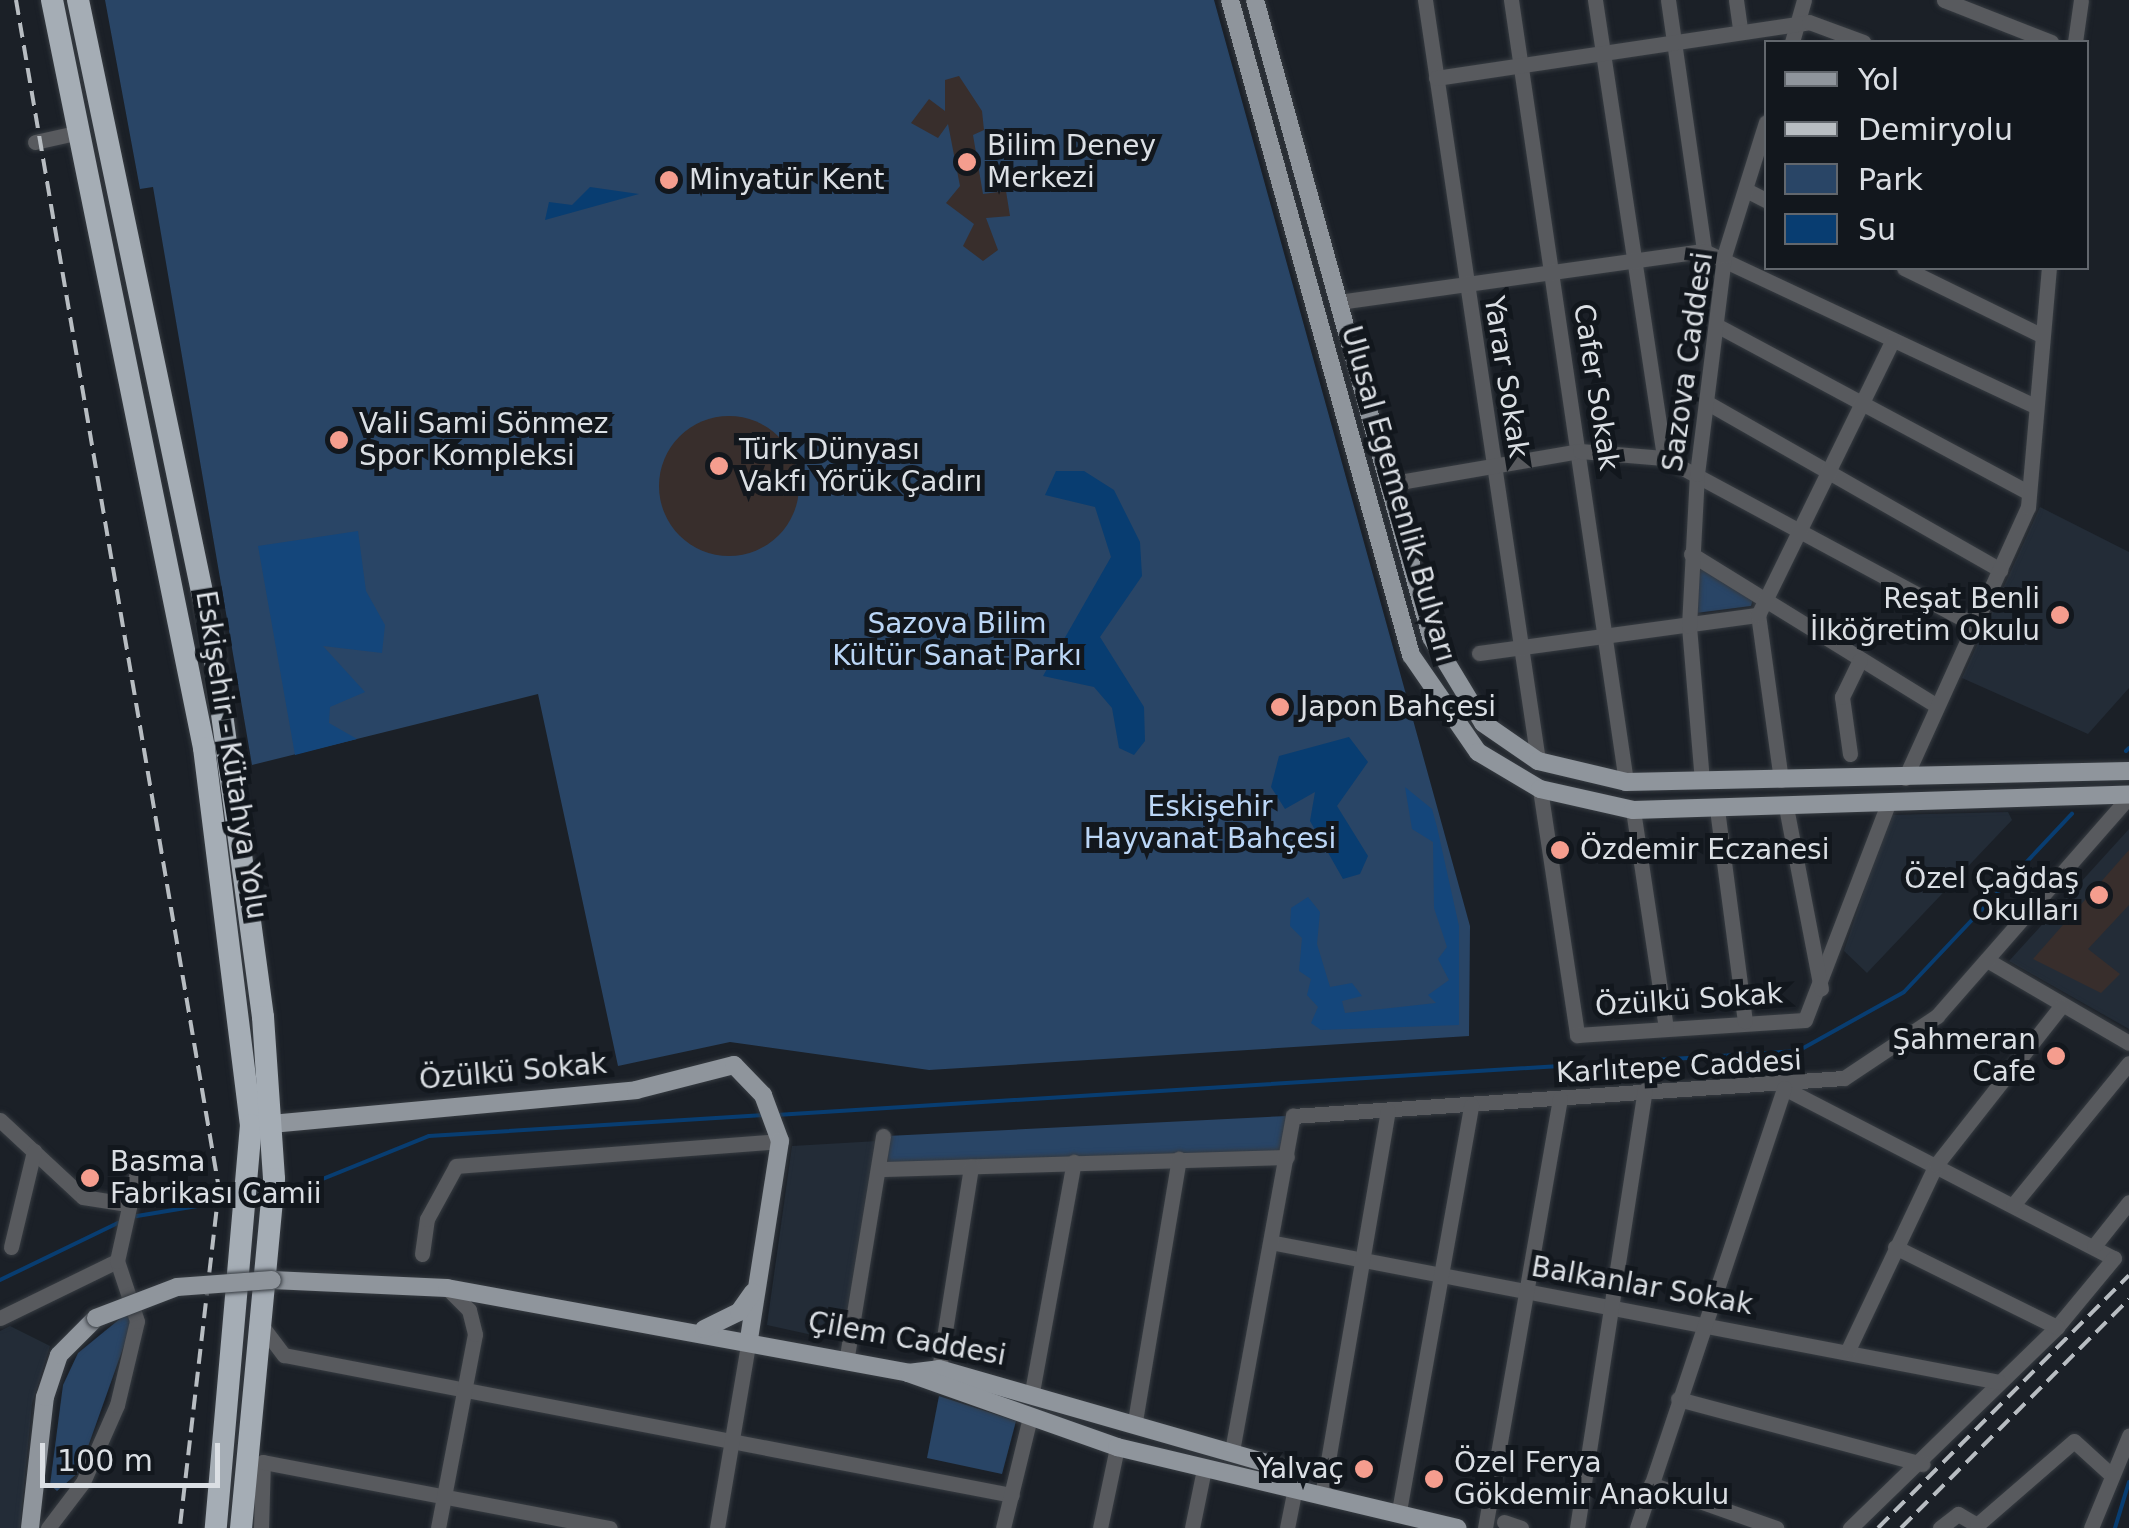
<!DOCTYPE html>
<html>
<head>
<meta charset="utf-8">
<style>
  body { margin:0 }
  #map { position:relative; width:2129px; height:1528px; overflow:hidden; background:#1b2027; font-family:"DejaVu Sans",sans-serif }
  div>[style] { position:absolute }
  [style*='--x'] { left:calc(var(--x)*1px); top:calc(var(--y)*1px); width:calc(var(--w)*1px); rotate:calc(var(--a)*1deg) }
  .built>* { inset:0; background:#232c37 }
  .green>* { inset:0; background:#294566 }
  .forest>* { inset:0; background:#14467b }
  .water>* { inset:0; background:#083d71 }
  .stream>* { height:4px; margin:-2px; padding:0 2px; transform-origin:2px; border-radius:2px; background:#083d71 }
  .building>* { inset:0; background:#382e2c }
  .round { border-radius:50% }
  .roads { filter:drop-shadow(0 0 2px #363b41) drop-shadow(0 0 2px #363b41) }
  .minor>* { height:15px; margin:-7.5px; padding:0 7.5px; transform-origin:7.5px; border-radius:7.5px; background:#585a5e }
  .major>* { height:18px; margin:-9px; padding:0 9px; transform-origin:9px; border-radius:9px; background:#8f959c }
  .highway>* { height:22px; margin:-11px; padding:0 11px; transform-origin:11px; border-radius:11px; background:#a5adb5 }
  .rail>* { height:4px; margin-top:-2px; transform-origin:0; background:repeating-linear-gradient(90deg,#b8bdc2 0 15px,transparent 0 23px) }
  .bridges { filter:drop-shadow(0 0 2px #363b41) drop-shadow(0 0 2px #363b41) }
  .major-bridge>* { height:18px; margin:-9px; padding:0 9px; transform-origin:9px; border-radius:9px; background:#8f959c }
  .dots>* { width:28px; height:28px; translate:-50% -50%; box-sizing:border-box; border:5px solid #12171d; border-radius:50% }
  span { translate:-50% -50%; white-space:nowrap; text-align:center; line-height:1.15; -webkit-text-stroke:10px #12171d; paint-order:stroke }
  .poi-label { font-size:28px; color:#dbdfe4 }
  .left { translate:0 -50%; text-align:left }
  .right { translate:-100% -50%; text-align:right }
  .street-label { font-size:28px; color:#dbdfe4 }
  .park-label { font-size:28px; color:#bbd6f6 }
  .legend { position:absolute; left:1764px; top:40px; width:325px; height:230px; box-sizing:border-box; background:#12171d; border:2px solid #62676d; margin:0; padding:12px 18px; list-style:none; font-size:30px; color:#dbdfe4 }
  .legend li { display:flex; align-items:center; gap:20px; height:50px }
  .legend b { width:50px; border:2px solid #62676d }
  .scale { position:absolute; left:40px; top:1443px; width:180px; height:45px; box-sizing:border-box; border:5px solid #dbdfe4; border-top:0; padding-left:12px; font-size:30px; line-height:35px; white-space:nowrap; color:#dbdfe4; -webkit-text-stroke:8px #12171d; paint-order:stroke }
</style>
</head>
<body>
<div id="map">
  <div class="built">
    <i style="clip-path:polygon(2040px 507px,2129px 552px,2129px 688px,2088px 734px,1962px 678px)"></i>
    <i style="clip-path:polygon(2008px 812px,2012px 820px,1867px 973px,1844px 951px,1889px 815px)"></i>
    <i style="clip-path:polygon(2129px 829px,2129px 1029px,2009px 961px)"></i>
    <i style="clip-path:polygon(878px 1141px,844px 1342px,767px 1325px,792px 1146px)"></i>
    <i style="clip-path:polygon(10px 1326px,50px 1346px,32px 1404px,20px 1528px,0 1528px,0 1331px)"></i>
  </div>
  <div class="green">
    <i style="clip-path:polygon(105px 0,1214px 0,1470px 926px,1469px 1036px,929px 1070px,730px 1042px,618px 1066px,538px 694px,252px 765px,153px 187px,140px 189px)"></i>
    <i style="clip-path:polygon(1697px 567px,1753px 599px,1751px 606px,1696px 613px)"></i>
    <i style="clip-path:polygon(1287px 1116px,1283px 1153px,888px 1165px,887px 1136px)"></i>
    <i style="clip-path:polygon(127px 1313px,132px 1323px,79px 1472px,57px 1491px,50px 1485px,63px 1385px,78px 1353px)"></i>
    <i style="clip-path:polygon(939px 1396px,1016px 1421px,1002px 1474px,927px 1458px)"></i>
  </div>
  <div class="forest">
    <i style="clip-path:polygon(358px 531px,366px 591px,385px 625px,382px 653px,323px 646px,365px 692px,330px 707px,329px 723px,357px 739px,295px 755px,258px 546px)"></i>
    <i style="clip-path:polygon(1405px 787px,1432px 809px,1437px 827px,1459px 926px,1459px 1025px,1321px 1030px,1311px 1023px,1318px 1007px,1307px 995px,1311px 979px,1299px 971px,1302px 938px,1290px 926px,1291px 908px,1308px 897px,1320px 912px,1317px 944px,1330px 987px,1352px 983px,1362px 996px,1342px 1001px,1345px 1013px,1436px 1003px,1428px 995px,1449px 980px,1438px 959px,1447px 947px,1434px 908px,1433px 842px,1412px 829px)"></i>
  </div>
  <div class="water">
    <i style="clip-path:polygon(590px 187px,639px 194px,545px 220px,549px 202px,572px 205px)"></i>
    <i style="clip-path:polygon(1056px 471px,1084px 471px,1114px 490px,1140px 542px,1142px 576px,1100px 637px,1144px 707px,1145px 741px,1134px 755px,1119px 748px,1112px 708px,1094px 687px,1043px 676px,1111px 557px,1095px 507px,1045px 495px)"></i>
    <i style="clip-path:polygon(1349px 737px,1368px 762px,1337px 806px,1368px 856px,1360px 874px,1343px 879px,1310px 821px,1315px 792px,1285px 809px,1271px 787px,1279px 756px)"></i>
  </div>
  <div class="stream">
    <i style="--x:2126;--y:751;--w:4;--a:-45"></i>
    <i style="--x:776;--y:1115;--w:1024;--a:-3.58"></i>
    <i style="--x:1798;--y:1051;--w:121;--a:-29.1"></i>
    <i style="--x:1904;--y:992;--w:245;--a:-46.7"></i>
    <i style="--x:283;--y:1195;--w:157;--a:-22"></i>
    <i style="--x:429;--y:1136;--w:338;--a:-3.6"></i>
    <i style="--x:131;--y:1217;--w:104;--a:-9.4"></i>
    <i style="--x:0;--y:1280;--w:136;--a:-25.8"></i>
    <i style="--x:2115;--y:1528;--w:48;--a:-73.1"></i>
  </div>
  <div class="building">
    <i style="clip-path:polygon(959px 76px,982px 111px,984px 130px,973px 135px,983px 194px,1006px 191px,1010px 216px,986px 218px,998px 250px,983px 261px,963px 246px,974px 224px,946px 203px,960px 186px,948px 124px,938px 138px,911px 123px,929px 99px,945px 111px,945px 80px)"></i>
    <i class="round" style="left:659px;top:416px;width:140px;height:140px"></i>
    <i style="clip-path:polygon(2129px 850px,2129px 905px,2088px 949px,2120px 974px,2101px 993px,2033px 959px)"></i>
  </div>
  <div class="roads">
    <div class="minor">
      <i style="--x:1425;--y:0;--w:769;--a:81.55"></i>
      <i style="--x:1511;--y:0;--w:790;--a:81.63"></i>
      <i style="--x:1595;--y:0;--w:463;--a:81.4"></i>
      <i style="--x:1668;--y:0;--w:254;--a:81.8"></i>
      <i style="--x:1736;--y:0;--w:30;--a:82"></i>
      <i style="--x:1944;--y:0;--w:115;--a:21.4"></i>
      <i style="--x:1792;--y:42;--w:44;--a:-74.1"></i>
      <i style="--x:2075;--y:42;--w:42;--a:-81.9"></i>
      <i style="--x:1436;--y:78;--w:377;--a:-8.5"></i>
      <i style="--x:1809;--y:22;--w:58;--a:20.3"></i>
      <i style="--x:35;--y:142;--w:46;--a:-12.5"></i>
      <i style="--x:1746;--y:190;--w:22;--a:27"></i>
      <i style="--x:1904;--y:268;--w:153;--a:26.1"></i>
      <i style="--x:1339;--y:302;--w:369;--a:-8"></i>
      <i style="--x:1704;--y:251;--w:363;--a:25.1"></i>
      <i style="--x:1718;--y:326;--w:349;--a:28.2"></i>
      <i style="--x:1706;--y:402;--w:339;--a:29.7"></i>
      <i style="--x:1388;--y:484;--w:195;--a:-9.8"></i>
      <i style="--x:1580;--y:451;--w:84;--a:4.8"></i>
      <i style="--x:1664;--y:458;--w:352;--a:28.3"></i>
      <i style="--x:1691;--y:554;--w:289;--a:31.7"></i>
      <i style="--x:1479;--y:653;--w:282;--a:-7.8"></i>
      <i style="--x:1850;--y:754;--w:58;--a:-98"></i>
      <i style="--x:1842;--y:697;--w:41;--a:-64.1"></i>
      <i style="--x:1905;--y:778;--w:298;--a:-65.6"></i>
      <i style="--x:2028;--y:507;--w:240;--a:-85"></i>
      <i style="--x:1781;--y:780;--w:167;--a:-97.9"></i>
      <i style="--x:1758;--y:615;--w:306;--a:-63.9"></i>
      <i style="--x:1702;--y:781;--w:156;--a:-94.8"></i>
      <i style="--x:1689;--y:626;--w:152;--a:-87"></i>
      <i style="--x:1697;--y:474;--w:220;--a:-82.9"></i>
      <i style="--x:1724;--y:256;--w:140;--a:-72.6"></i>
      <i style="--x:1540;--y:789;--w:249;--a:81.4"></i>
      <i style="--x:1577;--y:1035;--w:228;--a:-3.8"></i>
      <i style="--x:1805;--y:1020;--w:229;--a:-69"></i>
      <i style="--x:1786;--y:807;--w:185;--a:79.1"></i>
      <i style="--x:1717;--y:809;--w:214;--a:82.5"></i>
      <i style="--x:1633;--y:810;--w:220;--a:81.4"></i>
      <i style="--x:1987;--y:960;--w:164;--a:30.3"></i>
      <i style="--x:1784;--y:1088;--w:371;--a:27.3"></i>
      <i style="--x:2114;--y:1258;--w:89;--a:129.6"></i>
      <i style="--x:2057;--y:1327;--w:289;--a:135.8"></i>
      <i style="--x:0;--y:1120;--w:113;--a:42.9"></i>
      <i style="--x:83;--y:1197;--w:45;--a:9"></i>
      <i style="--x:883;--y:1169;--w:404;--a:-1.7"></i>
      <i style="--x:2013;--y:1205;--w:183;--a:-50.8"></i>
      <i style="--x:1275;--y:1243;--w:737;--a:10.87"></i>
      <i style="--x:2094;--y:1246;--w:56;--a:-51.5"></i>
      <i style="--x:11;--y:1247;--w:99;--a:-76.5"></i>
      <i style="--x:1895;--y:1247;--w:181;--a:26.3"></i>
      <i style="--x:422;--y:1254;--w:35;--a:-82"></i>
      <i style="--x:427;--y:1219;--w:60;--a:-61.3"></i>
      <i style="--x:456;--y:1166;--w:325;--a:-4.4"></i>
      <i style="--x:0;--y:1318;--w:130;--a:-26"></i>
      <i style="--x:261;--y:1325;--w:38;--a:53"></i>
      <i style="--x:284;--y:1355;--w:741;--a:10.89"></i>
      <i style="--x:1848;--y:1350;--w:205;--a:-64.6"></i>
      <i style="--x:1936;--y:1165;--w:202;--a:-51.8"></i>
      <i style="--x:847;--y:1356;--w:223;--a:-80.7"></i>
      <i style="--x:939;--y:1369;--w:205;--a:-81"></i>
      <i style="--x:1032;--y:1392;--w:234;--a:-79.7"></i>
      <i style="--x:1678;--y:1399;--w:253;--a:14.9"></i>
      <i style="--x:1135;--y:1421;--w:266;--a:-80.5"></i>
      <i style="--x:1232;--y:1451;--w:341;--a:-79.7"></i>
      <i style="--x:1293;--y:1116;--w:552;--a:-3.95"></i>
      <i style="--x:1844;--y:1078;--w:112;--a:-33.7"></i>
      <i style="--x:1937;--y:1016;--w:291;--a:-48.8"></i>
      <i style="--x:1651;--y:1484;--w:133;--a:19.4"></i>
      <i style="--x:1323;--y:1490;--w:385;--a:-80.3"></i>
      <i style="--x:1399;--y:1511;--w:412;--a:-79.9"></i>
      <i style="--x:1504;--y:1522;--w:18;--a:19"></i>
      <i style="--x:48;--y:1528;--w:58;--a:-52.7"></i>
      <i style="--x:83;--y:1482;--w:84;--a:-66.2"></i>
      <i style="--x:117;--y:1405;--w:86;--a:-76.6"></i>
      <i style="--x:137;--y:1321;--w:63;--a:-108.4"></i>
      <i style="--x:117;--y:1261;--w:87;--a:-77.4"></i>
      <i style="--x:261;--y:1528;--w:66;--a:-88.3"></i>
      <i style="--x:263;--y:1462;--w:353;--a:10.8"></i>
      <i style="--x:438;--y:1528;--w:197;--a:-79.2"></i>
      <i style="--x:475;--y:1334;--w:25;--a:-104"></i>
      <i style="--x:469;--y:1310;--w:28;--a:-135"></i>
      <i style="--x:717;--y:1528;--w:193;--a:-80.4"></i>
      <i style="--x:1003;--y:1528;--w:110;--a:-76.3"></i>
      <i style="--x:1100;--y:1528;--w:83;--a:-78.1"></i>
      <i style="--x:1192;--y:1528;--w:60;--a:-78.5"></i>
      <i style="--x:1287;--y:1528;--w:46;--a:-78.7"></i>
      <i style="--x:1485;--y:1528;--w:436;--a:-80.1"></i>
      <i style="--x:1577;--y:1528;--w:443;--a:-81.2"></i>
      <i style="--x:1637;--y:1528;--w:464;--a:-71.5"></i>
      <i style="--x:1940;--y:1528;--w:23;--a:-38"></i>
      <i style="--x:1958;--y:1514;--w:22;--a:30"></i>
      <i style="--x:1977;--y:1525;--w:128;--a:-40.9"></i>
      <i style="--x:2074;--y:1441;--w:46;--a:42.4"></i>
      <i style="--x:2091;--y:1528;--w:100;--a:-67.6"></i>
    </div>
    <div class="major">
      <i style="--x:1230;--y:0;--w:680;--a:74.55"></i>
      <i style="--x:1411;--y:655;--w:118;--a:55.4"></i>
      <i style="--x:1478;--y:752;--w:72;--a:30.8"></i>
      <i style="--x:1540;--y:789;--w:95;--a:12.7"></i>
      <i style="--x:1633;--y:810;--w:496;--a:-1.8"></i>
      <i style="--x:1255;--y:0;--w:661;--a:74.55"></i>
      <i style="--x:1431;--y:637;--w:100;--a:58.8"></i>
      <i style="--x:1483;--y:723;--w:67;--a:34.6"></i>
      <i style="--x:1538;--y:761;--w:90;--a:13.4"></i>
      <i style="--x:1626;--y:782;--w:503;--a:-1.25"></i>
      <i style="--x:261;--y:1125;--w:377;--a:-5.3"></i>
      <i style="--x:636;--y:1090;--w:101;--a:-14.3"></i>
      <i style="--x:734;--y:1065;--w:42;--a:46"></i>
      <i style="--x:763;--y:1095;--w:49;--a:69.7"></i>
      <i style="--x:780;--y:1141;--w:199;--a:98.9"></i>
      <i style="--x:272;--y:1280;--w:175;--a:2.6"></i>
      <i style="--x:447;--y:1288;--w:469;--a:10.4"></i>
      <i style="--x:908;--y:1373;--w:31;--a:-7"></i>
      <i style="--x:939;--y:1369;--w:363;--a:16"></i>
      <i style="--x:1288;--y:1469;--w:16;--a:60"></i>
      <i style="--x:704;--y:1329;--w:39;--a:-26"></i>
      <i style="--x:739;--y:1312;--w:24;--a:-55"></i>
      <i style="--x:908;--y:1373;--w:222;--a:19.5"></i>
      <i style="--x:1117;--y:1447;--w:350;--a:13.4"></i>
      <i style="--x:30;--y:1528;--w:132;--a:-83.5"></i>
      <i style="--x:45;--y:1397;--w:44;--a:-71.6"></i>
      <i style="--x:59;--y:1355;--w:52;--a:-45"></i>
    </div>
    <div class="highway">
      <i style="--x:52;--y:0;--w:763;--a:78.51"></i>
      <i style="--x:204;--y:748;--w:380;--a:82.9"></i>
      <i style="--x:251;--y:1125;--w:405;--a:95"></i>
      <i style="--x:78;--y:0;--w:654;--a:78.17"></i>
      <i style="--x:212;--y:640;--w:380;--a:82.3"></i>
      <i style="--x:263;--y:1017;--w:162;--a:86.1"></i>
      <i style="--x:274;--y:1179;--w:351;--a:95.4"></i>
    </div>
  </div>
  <div class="rail">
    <i style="--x:16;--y:0;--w:1206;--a:80.31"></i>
    <i style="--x:219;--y:1189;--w:341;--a:96.6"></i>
    <i style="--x:1878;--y:1528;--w:356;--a:-45.2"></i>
    <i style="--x:1901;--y:1528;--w:323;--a:-45.1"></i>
  </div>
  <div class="bridges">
    <div class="major-bridge">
      <i style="--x:96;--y:1318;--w:87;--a:-20.9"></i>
      <i style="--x:177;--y:1287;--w:95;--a:-4.2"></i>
    </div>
  </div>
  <div class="dots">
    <i style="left:967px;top:162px;background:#f59d8e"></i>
    <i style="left:669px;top:180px;background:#f59d8e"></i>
    <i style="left:339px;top:440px;background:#f59d8e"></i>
    <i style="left:719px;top:466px;background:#f59d8e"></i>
    <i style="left:2060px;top:615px;background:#f59d8e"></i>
    <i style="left:1280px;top:707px;background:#f59d8e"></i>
    <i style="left:1560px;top:850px;background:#f59d8e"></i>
    <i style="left:2099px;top:895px;background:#f59d8e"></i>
    <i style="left:2056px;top:1056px;background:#f59d8e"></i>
    <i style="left:90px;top:1178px;background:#f59d8e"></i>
    <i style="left:1364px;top:1469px;background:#f59d8e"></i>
    <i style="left:1434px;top:1479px;background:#f59d8e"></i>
  </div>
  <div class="poi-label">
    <span class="left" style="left:987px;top:162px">Bilim Deney<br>Merkezi</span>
    <span class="left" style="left:689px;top:180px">Minyatür Kent</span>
    <span class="left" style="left:359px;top:440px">Vali Sami Sönmez<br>Spor Kompleksi</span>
    <span class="left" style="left:739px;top:466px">Türk Dünyası<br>Vakfı Yörük Çadırı</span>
    <span class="right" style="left:2040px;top:615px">Reşat Benli<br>İlköğretim Okulu</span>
    <span class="left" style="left:1300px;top:707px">Japon Bahçesi</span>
    <span class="left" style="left:1580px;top:850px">Özdemir Eczanesi</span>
    <span class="right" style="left:2079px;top:895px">Özel Çağdaş<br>Okulları</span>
    <span class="right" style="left:2036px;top:1056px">Şahmeran<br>Cafe</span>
    <span class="left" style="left:110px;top:1178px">Basma<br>Fabrikası Camii</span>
    <span class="left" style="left:1454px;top:1479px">Özel Ferya<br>Gökdemir Anaokulu</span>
    <span class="right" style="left:1344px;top:1469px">Yalvaç</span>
  </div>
  <div class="street-label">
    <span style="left:1688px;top:362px;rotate:-82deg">Sazova Caddesi</span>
    <span style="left:1506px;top:377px;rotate:81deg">Yarar Sokak</span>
    <span style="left:1596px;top:387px;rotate:81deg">Cafer Sokak</span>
    <span style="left:1398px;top:494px;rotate:74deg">Ulusal Egemenlik Bulvarı</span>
    <span style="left:231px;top:755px;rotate:81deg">Eskişehir - Kütahya Yolu</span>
    <span style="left:1689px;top:1000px;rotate:-4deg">Özülkü Sokak</span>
    <span style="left:1679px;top:1067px;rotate:-3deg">Karlıtepe Caddesi</span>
    <span style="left:513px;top:1072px;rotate:-5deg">Özülkü Sokak</span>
    <span style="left:1642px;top:1286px;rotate:10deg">Balkanlar Sokak</span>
    <span style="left:907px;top:1339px;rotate:10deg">Çilem Caddesi</span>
  </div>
  <div class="park-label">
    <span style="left:957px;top:640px">Sazova Bilim<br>Kültür Sanat Parkı</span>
    <span style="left:1210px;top:823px">Eskişehir<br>Hayvanat Bahçesi</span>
  </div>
  <ul class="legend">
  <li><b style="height:12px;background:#8f959c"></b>Yol</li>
  <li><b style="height:12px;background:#b8bdc2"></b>Demiryolu</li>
  <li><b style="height:28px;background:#294566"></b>Park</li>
  <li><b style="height:28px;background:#083d71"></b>Su</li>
  </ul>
  <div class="scale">100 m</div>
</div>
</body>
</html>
